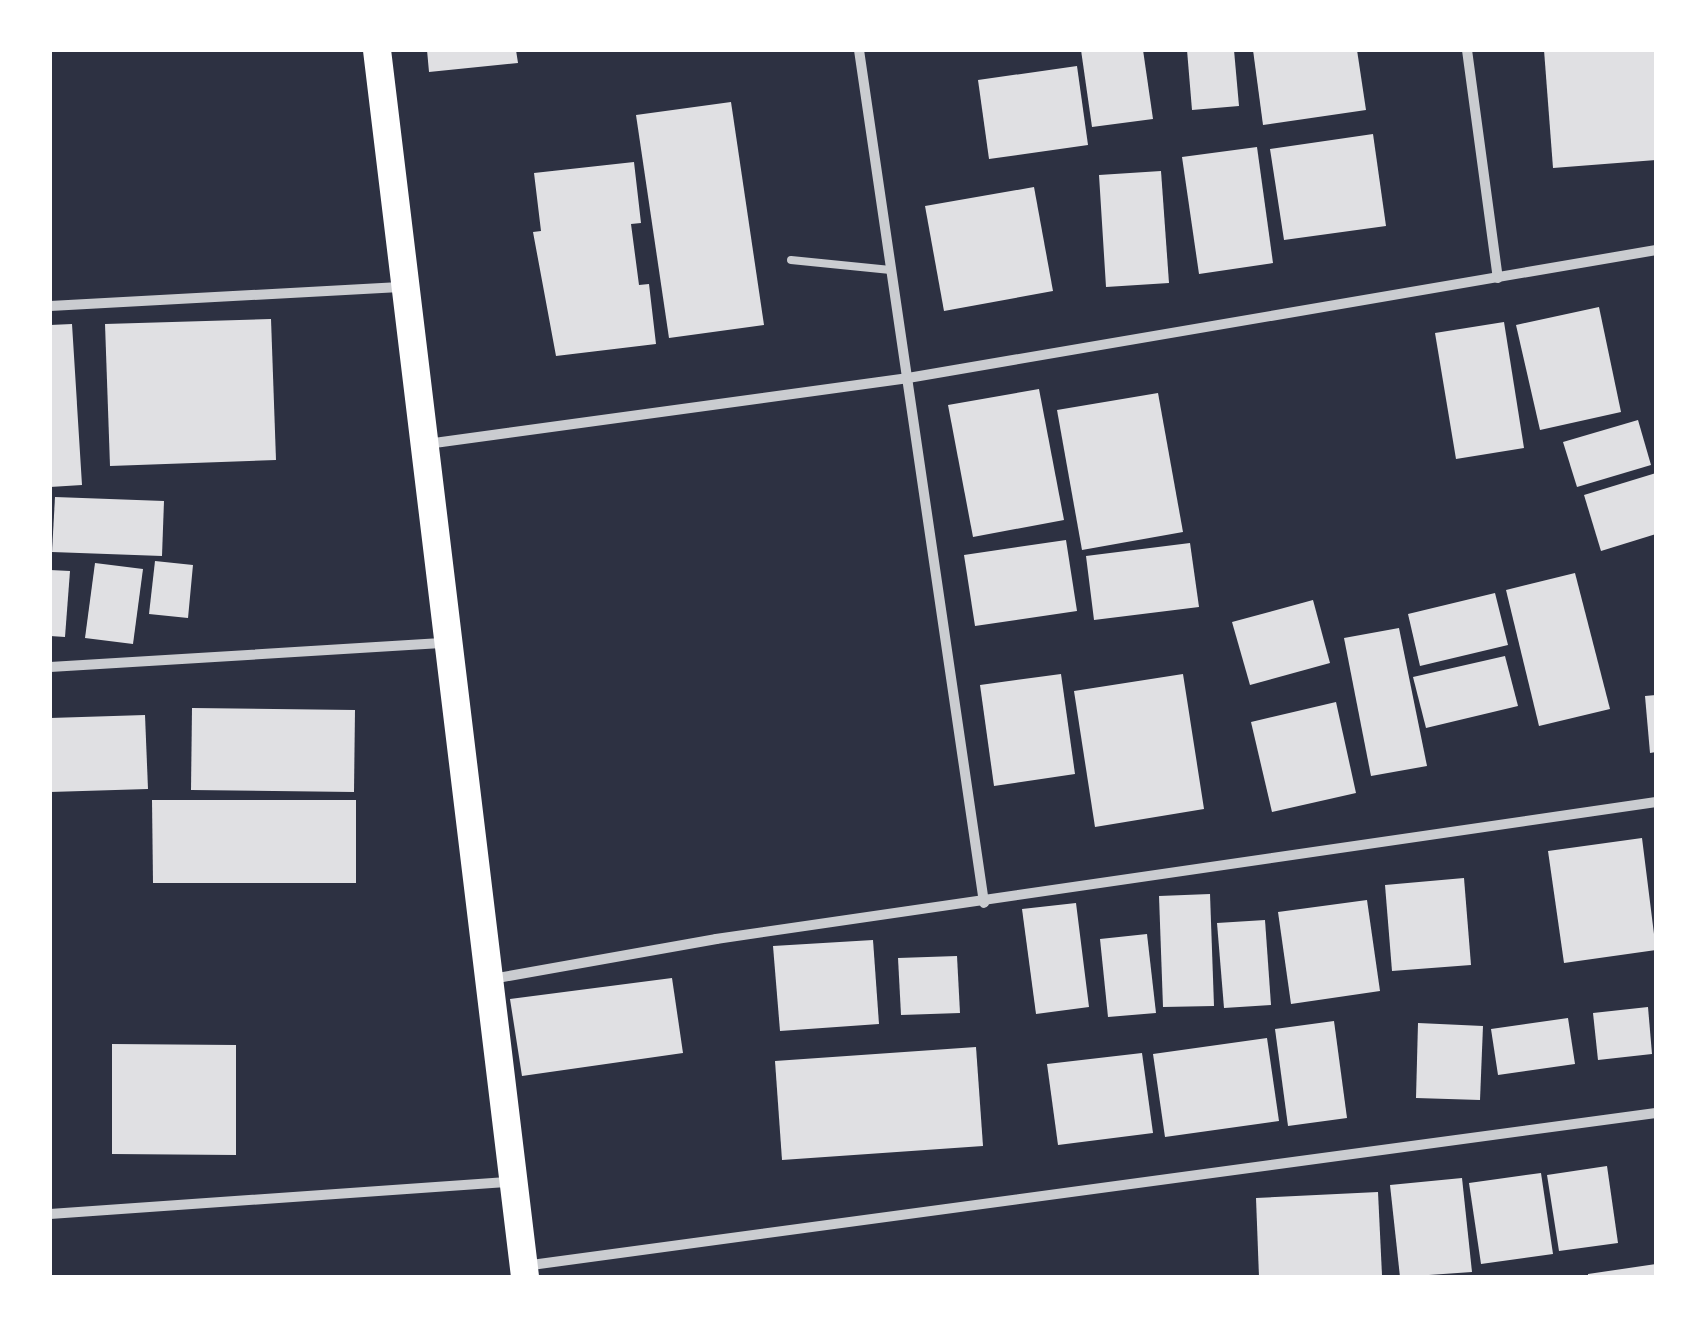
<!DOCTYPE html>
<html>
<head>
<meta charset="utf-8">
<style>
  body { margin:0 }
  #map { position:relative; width:1706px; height:1327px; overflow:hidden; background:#2d3142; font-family:Karla,sans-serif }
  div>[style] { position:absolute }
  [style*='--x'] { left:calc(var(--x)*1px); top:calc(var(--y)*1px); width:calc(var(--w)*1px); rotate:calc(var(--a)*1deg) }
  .building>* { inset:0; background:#e0e0e3 }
  .service>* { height:8px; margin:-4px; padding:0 4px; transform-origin:4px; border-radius:4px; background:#caccd0 }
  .minor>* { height:10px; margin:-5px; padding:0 5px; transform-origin:5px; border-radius:5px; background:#caccd0 }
  .trunk>* { height:28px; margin:-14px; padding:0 14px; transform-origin:14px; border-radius:14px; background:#fff }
  span { translate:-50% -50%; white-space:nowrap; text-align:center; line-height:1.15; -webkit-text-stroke:9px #fff; paint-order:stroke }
  .frame { position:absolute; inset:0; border:52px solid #fff; pointer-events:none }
</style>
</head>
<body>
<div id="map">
  <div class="building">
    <i style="clip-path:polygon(427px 50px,516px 50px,518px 63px,429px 72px)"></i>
    <i style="clip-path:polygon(1081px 50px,1143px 50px,1153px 119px,1092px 127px)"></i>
    <i style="clip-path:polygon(1187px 50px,1234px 50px,1239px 106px,1192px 110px)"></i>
    <i style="clip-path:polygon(1253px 50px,1357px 50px,1366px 110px,1263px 125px)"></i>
    <i style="clip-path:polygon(1544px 50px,1656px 50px,1656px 160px,1553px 168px)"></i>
    <i style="clip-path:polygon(1077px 66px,1088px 145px,989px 159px,978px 80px)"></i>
    <i style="clip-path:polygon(731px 102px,764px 325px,669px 338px,636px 115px)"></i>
    <i style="clip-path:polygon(1373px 134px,1386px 226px,1284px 240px,1270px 149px)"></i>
    <i style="clip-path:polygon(1257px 147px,1273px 263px,1199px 274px,1182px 157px)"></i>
    <i style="clip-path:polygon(634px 162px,641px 223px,631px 224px,639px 285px,649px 284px,656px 344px,556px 356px,533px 232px,541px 231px,534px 173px)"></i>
    <i style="clip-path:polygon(1161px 171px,1169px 283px,1106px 287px,1099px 175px)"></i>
    <i style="clip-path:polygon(1034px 187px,1053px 291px,944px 311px,925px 206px)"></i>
    <i style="clip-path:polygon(1599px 307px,1621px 412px,1540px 430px,1516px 325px)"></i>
    <i style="clip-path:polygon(271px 319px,276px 460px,110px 466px,105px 324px)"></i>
    <i style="clip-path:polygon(1504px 322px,1524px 448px,1456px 459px,1435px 333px)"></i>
    <i style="clip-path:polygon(72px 324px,82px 485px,50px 487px,50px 325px)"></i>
    <i style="clip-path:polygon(1039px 389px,1064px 520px,973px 537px,948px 405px)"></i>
    <i style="clip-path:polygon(1158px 393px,1183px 532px,1082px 550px,1057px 410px)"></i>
    <i style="clip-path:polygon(1638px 420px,1651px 465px,1577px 487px,1563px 442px)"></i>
    <i style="clip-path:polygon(1656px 473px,1656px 534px,1601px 551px,1584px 495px)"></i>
    <i style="clip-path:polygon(55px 497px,164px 501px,162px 556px,52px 552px)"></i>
    <i style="clip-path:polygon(1066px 540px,1077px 611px,975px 626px,964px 555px)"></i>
    <i style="clip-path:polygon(1190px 543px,1199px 607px,1094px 620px,1086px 556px)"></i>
    <i style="clip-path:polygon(155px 561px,193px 565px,188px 618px,149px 614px)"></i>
    <i style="clip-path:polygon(95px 563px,143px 569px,133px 644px,85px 638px)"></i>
    <i style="clip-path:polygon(50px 570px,70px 571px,65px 637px,50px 636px)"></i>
    <i style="clip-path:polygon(1575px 573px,1610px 709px,1539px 726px,1506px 590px)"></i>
    <i style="clip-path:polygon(1495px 593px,1508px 645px,1420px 666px,1408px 614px)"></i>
    <i style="clip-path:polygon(1313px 600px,1330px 663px,1250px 685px,1232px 622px)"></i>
    <i style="clip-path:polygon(1399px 628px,1427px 766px,1371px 776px,1344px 638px)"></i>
    <i style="clip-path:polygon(1505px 656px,1518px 706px,1426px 728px,1413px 677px)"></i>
    <i style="clip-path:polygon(1061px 674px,1075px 774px,994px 786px,980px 685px)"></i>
    <i style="clip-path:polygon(1183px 674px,1204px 809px,1095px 827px,1074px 691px)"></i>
    <i style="clip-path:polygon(1656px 695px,1656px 752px,1650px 753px,1645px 696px)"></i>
    <i style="clip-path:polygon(1336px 702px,1356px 793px,1272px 812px,1251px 722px)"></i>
    <i style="clip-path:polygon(192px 708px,355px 710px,354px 792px,191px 790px)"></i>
    <i style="clip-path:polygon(145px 715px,148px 789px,50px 792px,50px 718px)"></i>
    <i style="clip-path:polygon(152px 800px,356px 800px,356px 883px,153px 883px)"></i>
    <i style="clip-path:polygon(1642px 838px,1656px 950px,1564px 963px,1548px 851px)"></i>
    <i style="clip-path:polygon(1464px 878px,1471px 965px,1392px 971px,1385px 885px)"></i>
    <i style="clip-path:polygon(1210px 894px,1214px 1006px,1163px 1007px,1159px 896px)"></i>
    <i style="clip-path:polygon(1367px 900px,1380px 991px,1291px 1004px,1278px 912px)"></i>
    <i style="clip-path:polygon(1076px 903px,1089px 1007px,1036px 1014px,1022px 909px)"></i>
    <i style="clip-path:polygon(1265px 920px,1271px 1005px,1224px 1008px,1217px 923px)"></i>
    <i style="clip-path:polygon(1147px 934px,1156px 1013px,1108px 1017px,1100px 939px)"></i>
    <i style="clip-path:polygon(873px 940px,879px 1024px,780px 1031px,773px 946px)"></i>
    <i style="clip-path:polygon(957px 956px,960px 1013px,901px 1015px,898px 958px)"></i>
    <i style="clip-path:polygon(672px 978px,683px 1053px,522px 1076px,510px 999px)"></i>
    <i style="clip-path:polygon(1648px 1007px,1652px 1054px,1598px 1060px,1593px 1013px)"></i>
    <i style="clip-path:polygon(1568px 1018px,1575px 1064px,1498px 1075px,1491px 1029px)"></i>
    <i style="clip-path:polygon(1334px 1021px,1347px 1118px,1288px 1126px,1275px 1029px)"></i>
    <i style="clip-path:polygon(1418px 1023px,1483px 1026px,1480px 1100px,1416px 1098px)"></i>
    <i style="clip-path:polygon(1267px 1038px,1279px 1121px,1165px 1137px,1153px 1054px)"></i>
    <i style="clip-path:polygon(112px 1044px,236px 1045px,236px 1155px,112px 1154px)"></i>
    <i style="clip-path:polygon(976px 1047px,983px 1146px,782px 1160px,775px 1061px)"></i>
    <i style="clip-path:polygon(1142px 1053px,1153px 1133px,1058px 1145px,1047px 1064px)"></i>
    <i style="clip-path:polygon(1607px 1166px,1618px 1243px,1559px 1251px,1547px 1175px)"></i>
    <i style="clip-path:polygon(1541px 1173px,1553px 1254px,1481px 1264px,1469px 1183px)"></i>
    <i style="clip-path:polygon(1462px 1178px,1472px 1272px,1400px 1277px,1390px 1185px)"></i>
    <i style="clip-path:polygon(1378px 1192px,1382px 1275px,1259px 1277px,1256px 1198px)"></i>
    <i style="clip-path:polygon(1656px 1264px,1656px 1277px,1588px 1277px,1588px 1274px)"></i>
  </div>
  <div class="service">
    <i style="--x:791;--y:260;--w:100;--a:5.7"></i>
  </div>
  <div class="minor">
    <i style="--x:859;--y:50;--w:862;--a:81.66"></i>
    <i style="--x:1467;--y:50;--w:230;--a:82.3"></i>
    <i style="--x:50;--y:306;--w:355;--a:-3.1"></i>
    <i style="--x:427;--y:444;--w:486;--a:-7.8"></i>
    <i style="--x:908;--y:378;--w:759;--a:-9.71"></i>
    <i style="--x:50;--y:667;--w:396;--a:-3.5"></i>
    <i style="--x:492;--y:979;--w:228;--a:-10.1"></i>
    <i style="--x:716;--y:939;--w:950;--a:-8.29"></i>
    <i style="--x:50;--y:1214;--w:462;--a:-4"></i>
    <i style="--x:524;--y:1266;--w:1142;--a:-7.7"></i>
  </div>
  <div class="trunk">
    <i style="--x:377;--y:50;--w:1236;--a:83.12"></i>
  </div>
  <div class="frame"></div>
</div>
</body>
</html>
